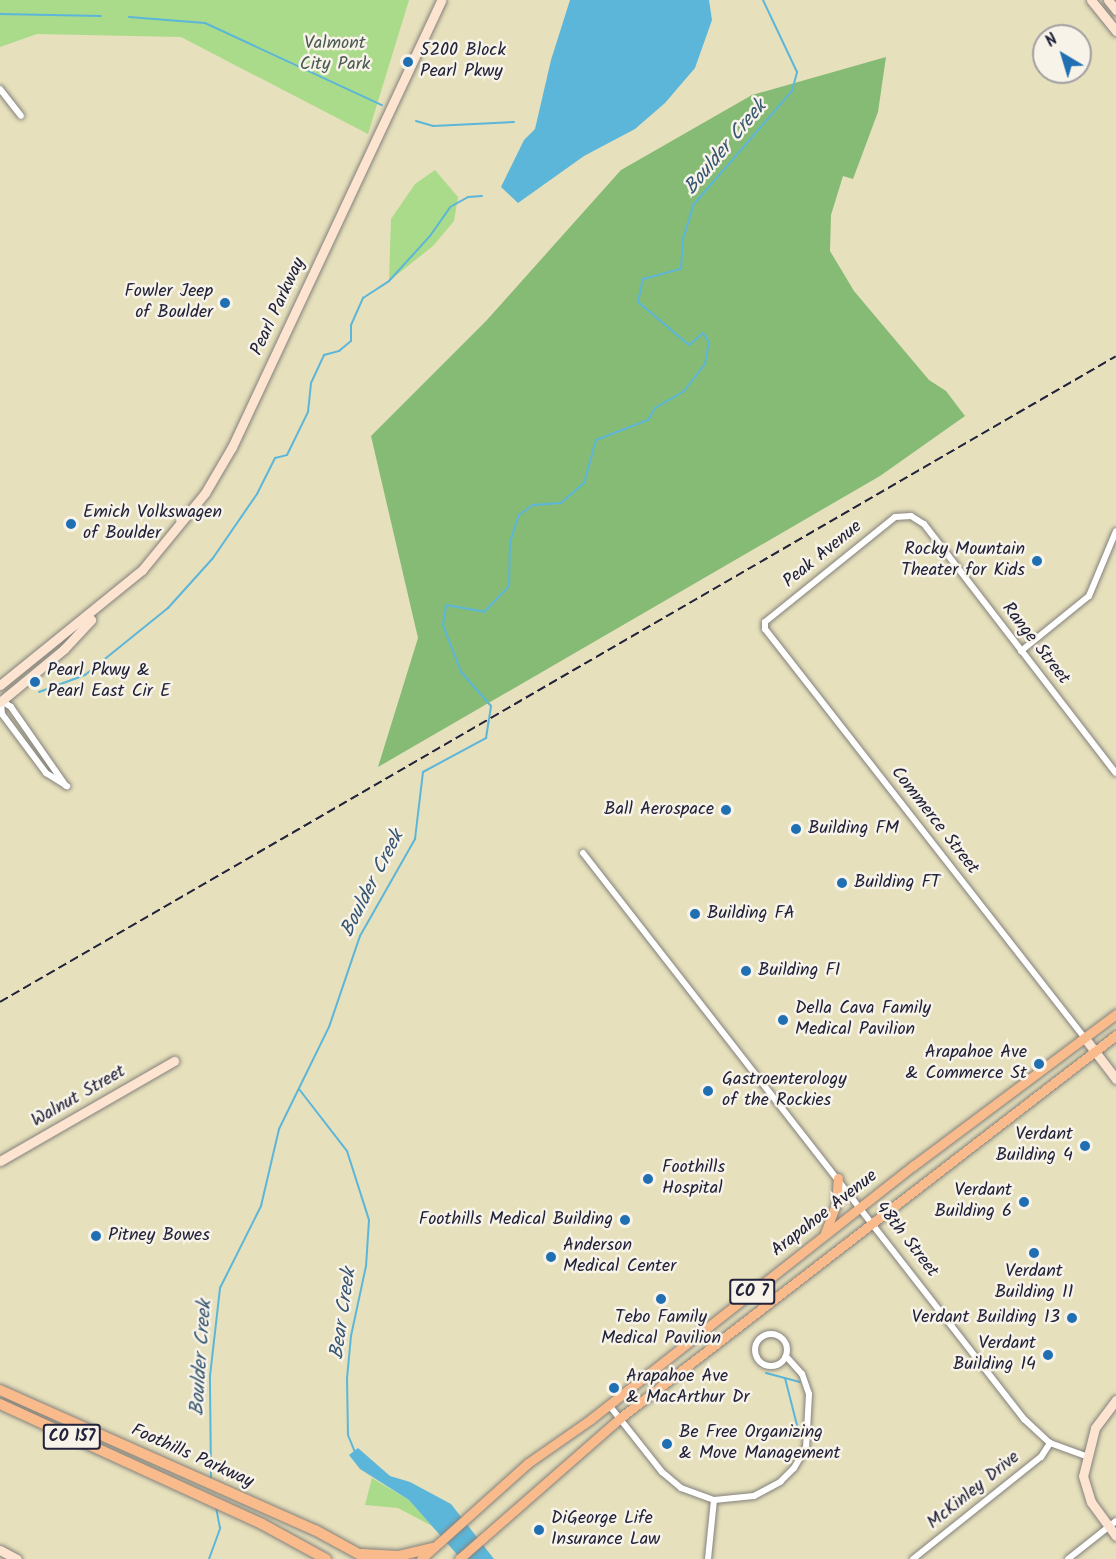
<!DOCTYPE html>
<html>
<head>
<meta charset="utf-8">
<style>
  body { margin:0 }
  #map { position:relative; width:1116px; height:1559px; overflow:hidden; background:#e6e0bc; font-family:Kalam,sans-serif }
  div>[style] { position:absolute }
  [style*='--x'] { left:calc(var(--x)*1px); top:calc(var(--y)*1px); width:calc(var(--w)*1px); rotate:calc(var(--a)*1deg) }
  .green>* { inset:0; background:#a9db8a }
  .forest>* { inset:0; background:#86bb76 }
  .water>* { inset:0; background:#5cb6d9 }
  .stream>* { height:2px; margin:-1px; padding:0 1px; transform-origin:1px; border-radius:1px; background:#5cb6d9 }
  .roads { filter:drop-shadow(0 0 2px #84817c) drop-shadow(0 0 2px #84817c) }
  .street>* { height:6px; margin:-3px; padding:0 3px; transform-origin:3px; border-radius:3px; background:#fff }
  .street>.ring { margin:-3px; padding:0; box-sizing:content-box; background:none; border:6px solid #fff; border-radius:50% }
  .secondary>* { height:9px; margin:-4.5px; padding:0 4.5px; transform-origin:4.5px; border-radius:4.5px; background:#fde4d1 }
  .primary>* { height:9px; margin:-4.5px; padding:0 4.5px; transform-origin:4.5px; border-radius:4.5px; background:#fabb8c }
  .highway>* { height:10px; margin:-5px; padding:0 5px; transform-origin:5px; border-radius:5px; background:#fabb8c }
  .rail>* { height:2px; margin-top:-1px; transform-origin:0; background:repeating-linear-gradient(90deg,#22223b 0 9px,transparent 0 13.5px) }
  .dots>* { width:16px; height:16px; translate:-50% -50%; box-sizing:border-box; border:3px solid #f7f3e8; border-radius:50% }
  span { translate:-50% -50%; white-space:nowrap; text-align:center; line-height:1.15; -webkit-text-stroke:5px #f7f3e8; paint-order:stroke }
  .shield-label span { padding:2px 4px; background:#f7f3e8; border:2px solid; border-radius:4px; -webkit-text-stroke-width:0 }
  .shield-label { font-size:16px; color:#22223b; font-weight:700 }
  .park-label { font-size:18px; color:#4a5a53 }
  .poi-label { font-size:18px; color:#22223b }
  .left { translate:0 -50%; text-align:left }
  .right { translate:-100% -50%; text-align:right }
  .street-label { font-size:18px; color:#22223b }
  .water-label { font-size:20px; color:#365672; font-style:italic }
  .north { position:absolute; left:1032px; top:24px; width:60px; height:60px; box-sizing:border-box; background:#f7f3e8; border:2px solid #a29fa3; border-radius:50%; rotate:322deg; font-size:16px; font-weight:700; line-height:24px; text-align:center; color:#22223b }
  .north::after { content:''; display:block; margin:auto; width:21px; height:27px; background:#1f6fb2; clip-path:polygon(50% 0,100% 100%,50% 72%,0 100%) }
</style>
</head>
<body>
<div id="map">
  <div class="green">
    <i style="clip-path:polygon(0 0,409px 0,368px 134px,181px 37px,37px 34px,0 47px)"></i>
    <i style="clip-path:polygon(435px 170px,458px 197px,454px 221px,433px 246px,389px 281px,391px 219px,415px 184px)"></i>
    <i style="clip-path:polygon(372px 1478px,409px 1500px,432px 1526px,398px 1508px,365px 1505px)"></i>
  </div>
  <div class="forest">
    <i style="clip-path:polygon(886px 57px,878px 112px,853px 179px,843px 176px,831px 215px,830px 251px,854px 291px,929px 380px,946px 391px,965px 416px,880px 476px,378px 767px,418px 638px,371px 436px,486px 321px,621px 170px,752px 95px)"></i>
  </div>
  <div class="water">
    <i style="clip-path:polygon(570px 0,709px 0,712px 20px,695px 68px,665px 103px,635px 129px,584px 156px,518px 203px,501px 187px,524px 140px,535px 129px,551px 60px)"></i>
    <i style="clip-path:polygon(358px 1448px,390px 1476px,410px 1482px,451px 1504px,494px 1559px,461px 1559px,409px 1500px,360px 1469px,349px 1455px)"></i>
  </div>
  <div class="stream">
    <i style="--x:0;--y:14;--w:101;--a:1.1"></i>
    <i style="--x:129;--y:17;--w:76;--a:4.5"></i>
    <i style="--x:205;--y:23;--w:195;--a:24.9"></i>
    <i style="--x:416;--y:121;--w:18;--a:16"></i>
    <i style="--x:433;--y:126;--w:81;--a:-2.8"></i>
    <i style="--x:39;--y:692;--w:49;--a:-20.3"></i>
    <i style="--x:85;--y:675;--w:107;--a:-38.9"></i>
    <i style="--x:168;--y:608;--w:67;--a:-48"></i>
    <i style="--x:213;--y:558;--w:78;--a:-55.5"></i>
    <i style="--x:257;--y:494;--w:40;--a:-63.4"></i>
    <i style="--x:275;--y:458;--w:12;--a:-14"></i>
    <i style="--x:287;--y:455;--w:48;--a:-64"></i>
    <i style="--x:308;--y:412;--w:29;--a:-84"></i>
    <i style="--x:311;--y:383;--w:31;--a:-65"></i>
    <i style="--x:324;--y:355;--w:16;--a:-15"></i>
    <i style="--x:339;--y:351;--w:16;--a:-40"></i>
    <i style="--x:351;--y:341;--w:16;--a:-90"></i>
    <i style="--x:351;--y:325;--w:30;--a:-66"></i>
    <i style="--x:363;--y:298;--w:31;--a:-33"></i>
    <i style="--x:389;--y:281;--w:61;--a:-47.7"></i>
    <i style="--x:430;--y:236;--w:35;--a:-55"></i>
    <i style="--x:450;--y:207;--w:21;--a:-29"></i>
    <i style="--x:468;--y:197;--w:14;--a:-4"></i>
    <i style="--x:299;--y:1089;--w:78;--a:52.3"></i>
    <i style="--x:347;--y:1151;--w:72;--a:72.3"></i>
    <i style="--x:369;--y:1220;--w:46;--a:93.7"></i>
    <i style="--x:366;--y:1266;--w:72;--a:102.1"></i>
    <i style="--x:351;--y:1336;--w:42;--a:95.4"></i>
    <i style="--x:347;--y:1378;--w:57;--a:89"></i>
    <i style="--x:348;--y:1435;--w:18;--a:68"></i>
    <i style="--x:766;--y:1373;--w:35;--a:15"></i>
    <i style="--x:785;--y:1378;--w:57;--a:75.7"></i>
    <i style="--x:211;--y:1478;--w:102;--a:-90.6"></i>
    <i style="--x:210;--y:1376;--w:89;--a:-83.5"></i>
    <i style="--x:220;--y:1288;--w:92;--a:-63.4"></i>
    <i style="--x:261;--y:1206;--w:79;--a:-76.8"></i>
    <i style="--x:279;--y:1129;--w:114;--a:-63.9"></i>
    <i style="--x:329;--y:1027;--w:96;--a:-71.2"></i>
    <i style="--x:360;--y:936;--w:112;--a:-60.4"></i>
    <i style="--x:415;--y:839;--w:67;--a:-83.2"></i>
    <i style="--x:423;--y:772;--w:72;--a:-28.4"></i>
    <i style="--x:486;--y:738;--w:32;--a:-81"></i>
    <i style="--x:491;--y:706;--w:45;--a:-131.4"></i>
    <i style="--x:461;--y:672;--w:50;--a:-111"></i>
    <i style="--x:443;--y:625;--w:20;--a:-81"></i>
    <i style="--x:446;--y:605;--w:39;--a:10"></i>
    <i style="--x:484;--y:612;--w:36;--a:-46"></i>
    <i style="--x:509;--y:586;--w:44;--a:-88.7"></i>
    <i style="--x:510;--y:542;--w:28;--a:-72"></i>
    <i style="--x:519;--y:515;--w:17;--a:-36"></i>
    <i style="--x:533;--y:505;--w:28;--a:-4"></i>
    <i style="--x:561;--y:503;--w:30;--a:-41"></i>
    <i style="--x:584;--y:483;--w:45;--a:-74.4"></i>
    <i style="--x:596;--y:440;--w:56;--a:-21"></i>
    <i style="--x:648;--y:420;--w:14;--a:-60"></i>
    <i style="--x:655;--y:408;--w:34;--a:-30"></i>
    <i style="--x:684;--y:391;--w:34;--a:-52"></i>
    <i style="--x:705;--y:364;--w:22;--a:-80"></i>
    <i style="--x:709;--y:342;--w:11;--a:-124"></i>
    <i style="--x:703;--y:333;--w:18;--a:139"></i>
    <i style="--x:689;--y:345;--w:67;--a:-139.9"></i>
    <i style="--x:638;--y:302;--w:24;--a:-78"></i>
    <i style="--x:643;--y:279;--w:39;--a:-15"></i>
    <i style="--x:681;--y:269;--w:30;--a:-86"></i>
    <i style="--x:683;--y:239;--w:37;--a:-73"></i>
    <i style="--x:694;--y:204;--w:150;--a:-49.1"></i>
    <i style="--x:792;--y:91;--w:20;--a:-75"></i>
    <i style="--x:797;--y:72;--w:80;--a:-115.3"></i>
    <i style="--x:209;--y:1559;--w:33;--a:-70"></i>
    <i style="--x:220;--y:1528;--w:20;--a:-101"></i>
  </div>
  <div class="roads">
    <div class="street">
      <i style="--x:0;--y:89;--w:34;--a:52"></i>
      <i style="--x:1021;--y:651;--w:87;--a:-39"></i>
      <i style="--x:1089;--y:596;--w:70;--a:-67.4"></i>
      <i style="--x:0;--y:700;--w:13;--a:32"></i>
      <i style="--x:11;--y:707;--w:96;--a:55.2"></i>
      <i style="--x:1;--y:701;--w:13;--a:86"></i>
      <i style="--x:2;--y:714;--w:74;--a:53.3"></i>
      <i style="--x:46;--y:773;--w:25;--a:32"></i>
      <i style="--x:583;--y:853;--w:718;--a:52.08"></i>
      <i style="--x:1024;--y:1419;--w:35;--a:43"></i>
      <i style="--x:1050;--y:1443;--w:38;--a:20"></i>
      <i style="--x:1084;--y:1037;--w:518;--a:-128.02"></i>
      <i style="--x:765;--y:629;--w:7;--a:-90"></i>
      <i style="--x:765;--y:622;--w:167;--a:-38.9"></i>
      <i style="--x:895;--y:517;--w:16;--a:-4"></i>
      <i style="--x:911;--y:516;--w:15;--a:32"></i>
      <i style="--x:924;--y:524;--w:314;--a:52.4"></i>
      <i class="ring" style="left:755px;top:1334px;width:26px;height:26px"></i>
      <i style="--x:609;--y:1405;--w:85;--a:51.7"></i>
      <i style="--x:662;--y:1472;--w:25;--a:40"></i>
      <i style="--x:681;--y:1488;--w:35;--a:20"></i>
      <i style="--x:714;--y:1500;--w:40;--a:-5.7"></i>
      <i style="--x:754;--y:1496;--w:30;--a:-28"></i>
      <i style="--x:780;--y:1482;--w:20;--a:-45"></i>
      <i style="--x:794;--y:1468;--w:23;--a:-59"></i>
      <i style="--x:806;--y:1448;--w:54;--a:-86.8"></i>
      <i style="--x:809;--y:1394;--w:21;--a:-109"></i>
      <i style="--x:802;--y:1374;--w:24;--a:-132"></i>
      <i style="--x:708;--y:1559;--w:59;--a:-84.2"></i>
      <i style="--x:913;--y:1559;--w:164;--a:-38.6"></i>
      <i style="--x:1041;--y:1457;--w:17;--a:-57"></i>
      <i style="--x:1068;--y:1559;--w:61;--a:-38.4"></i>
    </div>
    <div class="secondary">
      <i style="--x:1091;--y:0;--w:40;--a:51"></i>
      <i style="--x:1108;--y:0;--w:13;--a:51"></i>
      <i style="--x:0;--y:685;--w:183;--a:-39"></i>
      <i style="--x:142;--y:570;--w:99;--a:-50.7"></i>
      <i style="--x:205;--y:493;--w:53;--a:-59.6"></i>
      <i style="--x:232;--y:447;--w:493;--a:-64.9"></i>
      <i style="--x:0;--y:702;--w:83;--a:-39.6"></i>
      <i style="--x:64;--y:649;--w:40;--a:-47"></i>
      <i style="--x:1084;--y:1037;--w:53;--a:52.7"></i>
      <i style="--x:0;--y:1161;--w:201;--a:-29.9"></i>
      <i style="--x:1116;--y:1400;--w:35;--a:127"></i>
      <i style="--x:1095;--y:1428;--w:49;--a:104"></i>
      <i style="--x:1083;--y:1476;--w:27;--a:73"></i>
      <i style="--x:1091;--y:1502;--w:42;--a:53.7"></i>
      <i style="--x:0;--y:1550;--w:19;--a:28"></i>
    </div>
    <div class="primary">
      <i style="--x:825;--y:1233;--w:30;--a:-69"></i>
      <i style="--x:836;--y:1205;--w:27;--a:-86"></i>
      <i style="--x:421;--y:1559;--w:144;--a:-41.9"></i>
      <i style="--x:528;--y:1463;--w:77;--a:-34.9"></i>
      <i style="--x:591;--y:1419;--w:410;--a:-38.2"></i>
      <i style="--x:913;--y:1166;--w:254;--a:-36.8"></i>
      <i style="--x:459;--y:1559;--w:214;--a:-41.2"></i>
      <i style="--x:620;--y:1418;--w:627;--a:-37.67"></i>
    </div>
    <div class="highway">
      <i style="--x:0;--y:1390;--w:345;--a:24"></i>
      <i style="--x:315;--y:1530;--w:60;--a:28.7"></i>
      <i style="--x:0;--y:1404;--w:288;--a:24.6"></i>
      <i style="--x:262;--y:1524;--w:73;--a:28.7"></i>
      <i style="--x:362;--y:1554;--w:36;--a:3"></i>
      <i style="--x:398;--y:1556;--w:36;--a:-13"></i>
    </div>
  </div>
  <div class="rail">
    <i style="--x:0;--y:1002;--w:1289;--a:-30.06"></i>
  </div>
  <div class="dots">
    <i style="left:408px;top:62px;background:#1f6fb2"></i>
    <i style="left:225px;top:303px;background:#1f6fb2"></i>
    <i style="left:71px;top:524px;background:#1f6fb2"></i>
    <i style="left:1037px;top:561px;background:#1f6fb2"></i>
    <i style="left:35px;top:682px;background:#1f6fb2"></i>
    <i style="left:726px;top:810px;background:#1f6fb2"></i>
    <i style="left:796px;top:829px;background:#1f6fb2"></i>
    <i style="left:842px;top:883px;background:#1f6fb2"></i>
    <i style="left:695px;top:914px;background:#1f6fb2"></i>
    <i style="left:746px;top:971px;background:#1f6fb2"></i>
    <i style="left:783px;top:1020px;background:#1f6fb2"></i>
    <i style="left:1039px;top:1064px;background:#1f6fb2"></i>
    <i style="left:708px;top:1091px;background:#1f6fb2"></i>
    <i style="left:1085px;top:1146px;background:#1f6fb2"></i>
    <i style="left:648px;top:1179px;background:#1f6fb2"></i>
    <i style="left:1024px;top:1202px;background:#1f6fb2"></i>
    <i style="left:625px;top:1220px;background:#1f6fb2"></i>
    <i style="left:96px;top:1236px;background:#1f6fb2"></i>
    <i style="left:1034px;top:1253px;background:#1f6fb2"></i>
    <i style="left:551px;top:1257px;background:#1f6fb2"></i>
    <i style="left:661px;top:1299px;background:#1f6fb2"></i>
    <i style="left:1072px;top:1318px;background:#1f6fb2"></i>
    <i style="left:1048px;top:1355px;background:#1f6fb2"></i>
    <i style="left:614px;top:1388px;background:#1f6fb2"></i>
    <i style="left:667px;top:1444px;background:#1f6fb2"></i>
    <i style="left:539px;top:1530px;background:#1f6fb2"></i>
  </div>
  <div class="shield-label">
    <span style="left:752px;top:1292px">CO 7</span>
    <span style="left:72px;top:1437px">CO 157</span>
  </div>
  <div class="park-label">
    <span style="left:335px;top:55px">Valmont<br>City Park</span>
  </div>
  <div class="poi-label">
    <span class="left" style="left:420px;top:62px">5200 Block<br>Pearl Pkwy</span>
    <span class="right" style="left:213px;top:303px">Fowler Jeep<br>of Boulder</span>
    <span class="left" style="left:83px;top:524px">Emich Volkswagen<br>of Boulder</span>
    <span class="right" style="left:1025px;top:561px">Rocky Mountain<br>Theater for Kids</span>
    <span class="left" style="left:47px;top:682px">Pearl Pkwy &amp;<br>Pearl East Cir E</span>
    <span class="right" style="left:714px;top:810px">Ball Aerospace</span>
    <span class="left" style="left:808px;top:829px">Building FM</span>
    <span class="left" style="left:854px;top:883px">Building FT</span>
    <span class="left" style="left:707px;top:914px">Building FA</span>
    <span class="left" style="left:758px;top:971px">Building FI</span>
    <span class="left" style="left:795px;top:1020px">Della Cava Family<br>Medical Pavilion</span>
    <span class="right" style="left:1027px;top:1064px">Arapahoe Ave<br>&amp; Commerce St</span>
    <span class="left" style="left:722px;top:1091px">Gastroenterology<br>of the Rockies</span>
    <span class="right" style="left:1073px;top:1146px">Verdant<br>Building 4</span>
    <span class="left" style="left:662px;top:1179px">Foothills<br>Hospital</span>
    <span class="right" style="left:1012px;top:1202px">Verdant<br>Building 6</span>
    <span class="right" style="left:613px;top:1220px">Foothills Medical Building</span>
    <span class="left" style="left:108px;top:1236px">Pitney Bowes</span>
    <span class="left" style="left:563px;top:1257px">Anderson<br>Medical Center</span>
    <span style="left:1034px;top:1283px">Verdant<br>Building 11</span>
    <span class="right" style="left:1060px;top:1318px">Verdant Building 13</span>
    <span style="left:661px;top:1329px">Tebo Family<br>Medical Pavilion</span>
    <span class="right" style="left:1036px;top:1355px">Verdant<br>Building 14</span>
    <span class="left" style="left:626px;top:1388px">Arapahoe Ave<br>&amp; MacArthur Dr</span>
    <span class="left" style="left:679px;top:1444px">Be Free Organizing<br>&amp; Move Management</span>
    <span class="left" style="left:551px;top:1530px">DiGeorge Life<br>Insurance Law</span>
  </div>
  <div class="street-label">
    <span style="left:279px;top:307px;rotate:-65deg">Pearl Parkway</span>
    <span style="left:823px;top:555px;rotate:-39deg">Peak Avenue</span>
    <span style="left:1035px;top:644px;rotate:52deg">Range Street</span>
    <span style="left:934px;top:821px;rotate:52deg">Commerce Street</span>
    <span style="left:79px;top:1097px;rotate:-30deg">Walnut Street</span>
    <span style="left:825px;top:1214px;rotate:-38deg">Arapahoe Avenue</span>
    <span style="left:906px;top:1240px;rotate:52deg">48th Street</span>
    <span style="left:192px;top:1457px;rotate:24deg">Foothills Parkway</span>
    <span style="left:974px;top:1491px;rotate:-39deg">McKinley Drive</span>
  </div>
  <div class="water-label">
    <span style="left:726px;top:148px;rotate:-50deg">Boulder Creek</span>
    <span style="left:373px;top:884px;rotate:-63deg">Boulder Creek</span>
    <span style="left:344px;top:1314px;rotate:-82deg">Bear Creek</span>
    <span style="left:202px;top:1358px;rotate:-86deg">Boulder Creek</span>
  </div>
  <div class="north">N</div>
</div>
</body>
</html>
